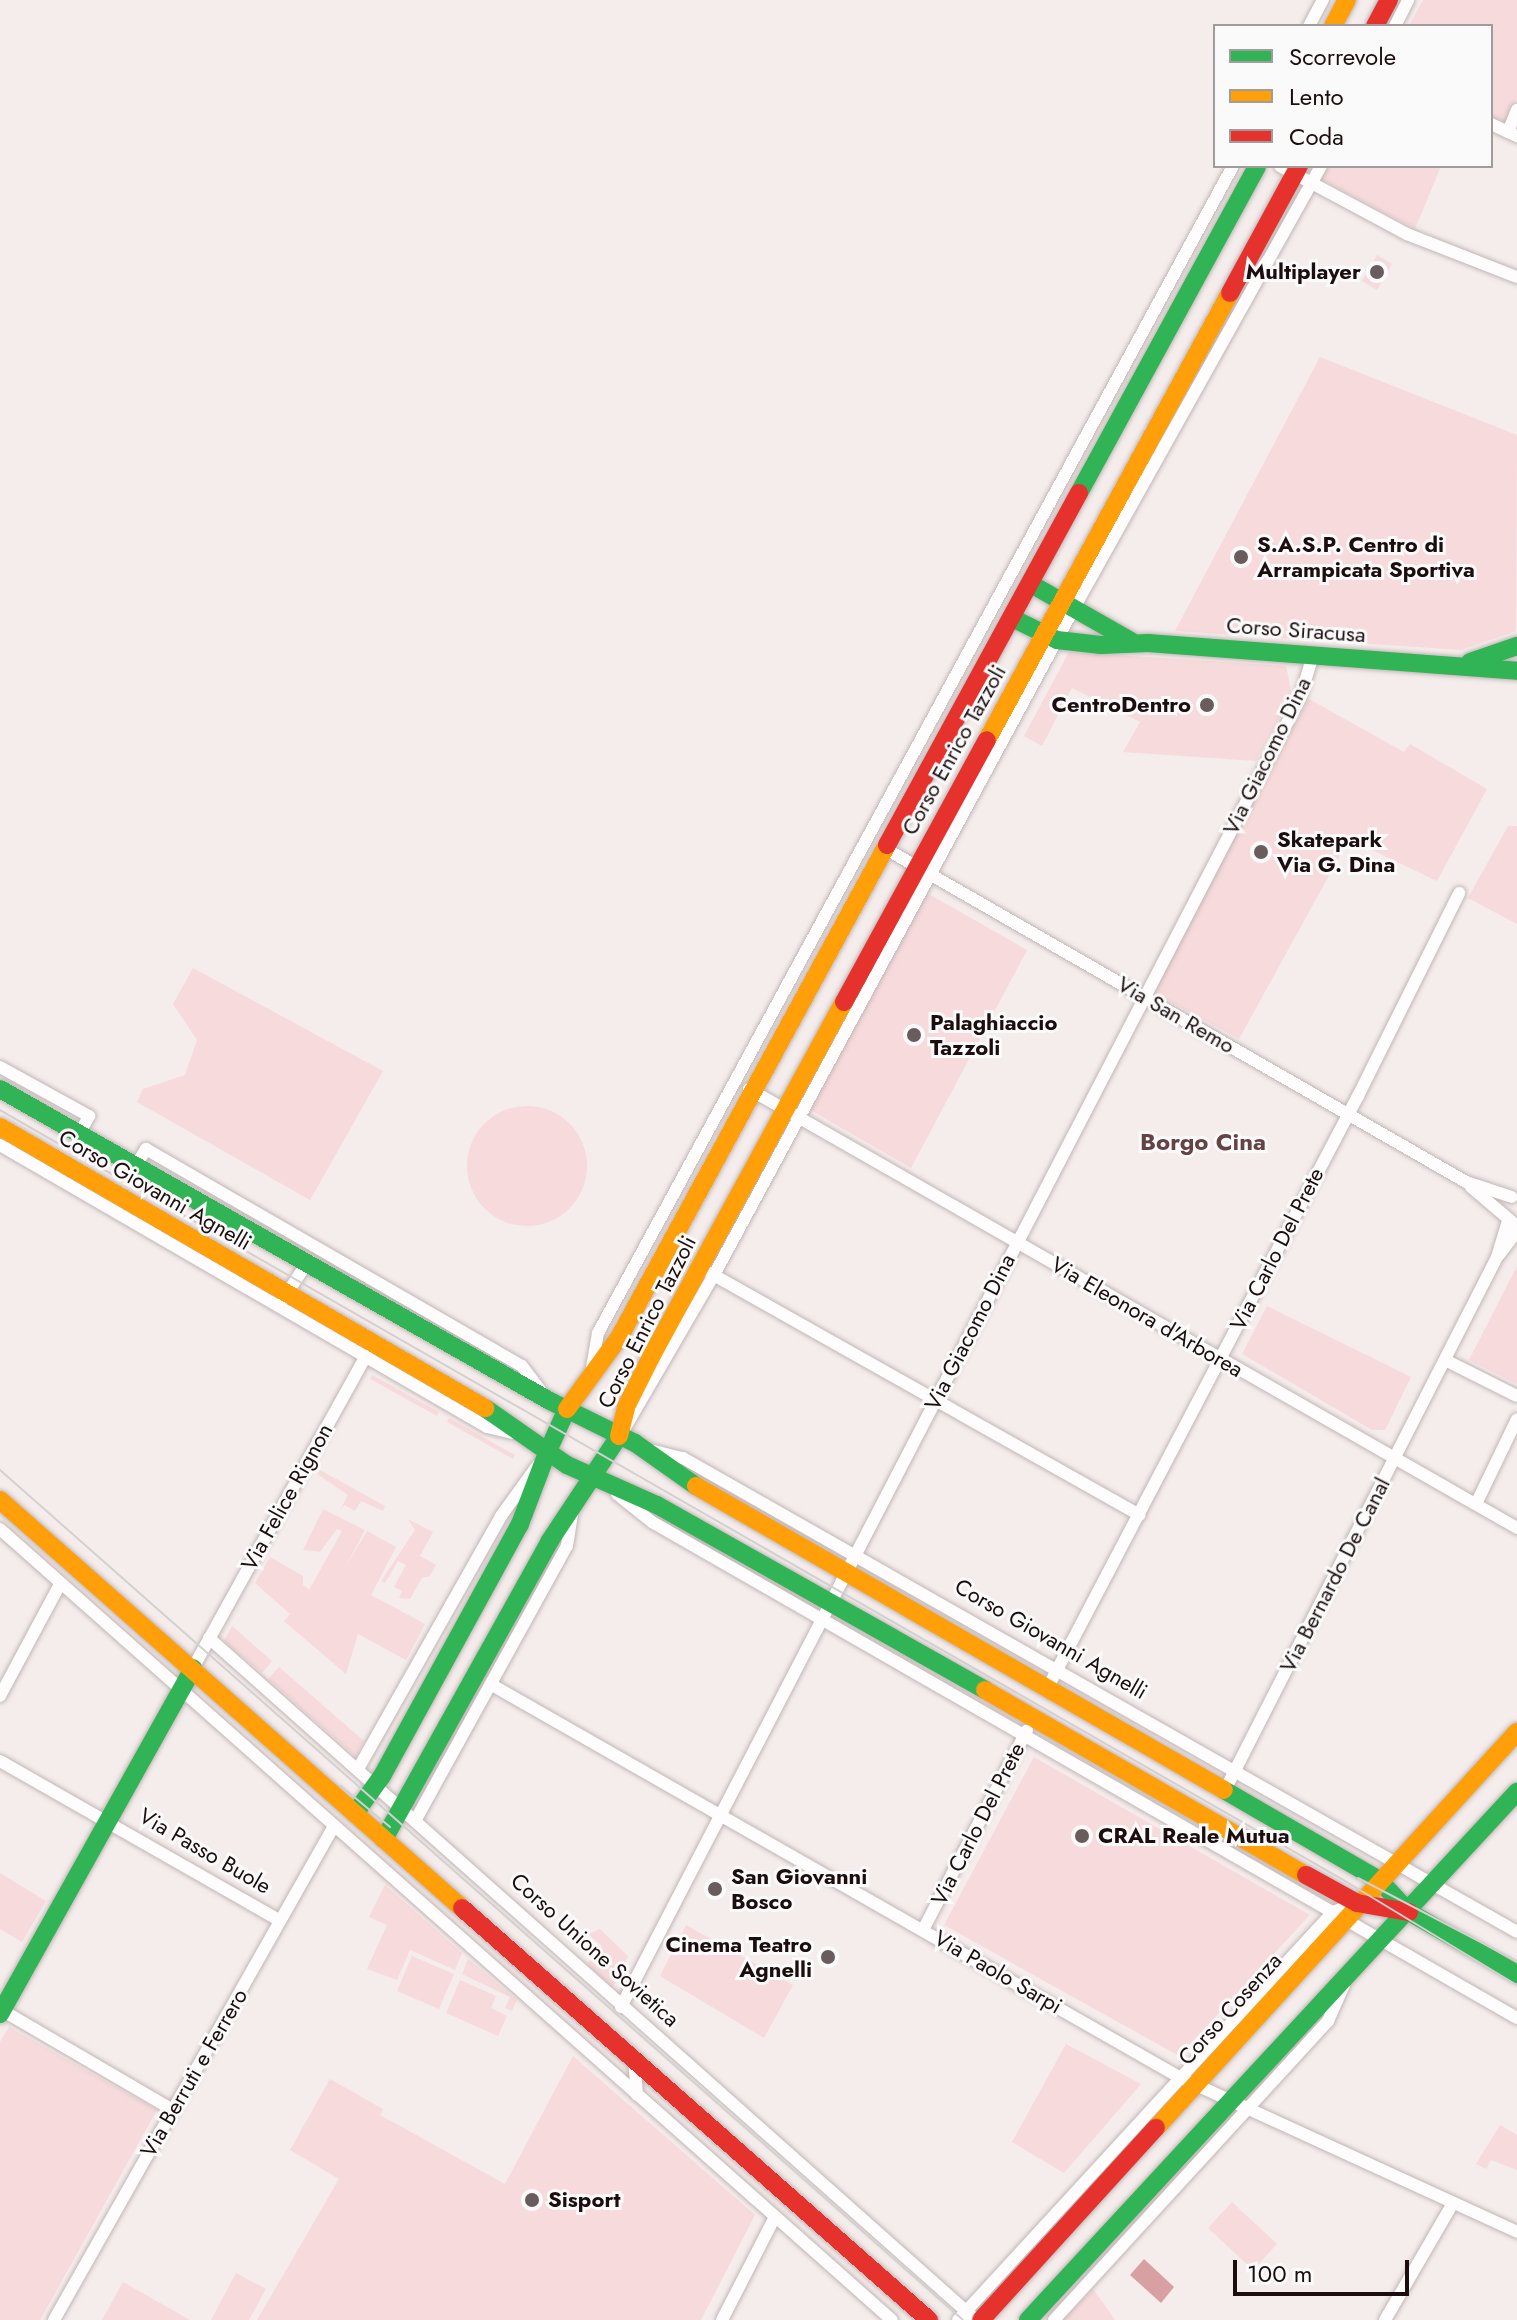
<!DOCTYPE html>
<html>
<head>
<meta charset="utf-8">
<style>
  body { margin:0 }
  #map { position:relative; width:1517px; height:2320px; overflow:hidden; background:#f5ecec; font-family:Jost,sans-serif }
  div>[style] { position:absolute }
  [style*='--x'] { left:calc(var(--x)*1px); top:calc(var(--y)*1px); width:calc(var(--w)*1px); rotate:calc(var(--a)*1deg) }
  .green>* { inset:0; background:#f7dadb }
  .round { border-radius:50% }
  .water>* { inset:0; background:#d8a0a2 }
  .roads { filter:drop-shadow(0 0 2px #c1b6b6) drop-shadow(0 0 2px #c1b6b6) }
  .street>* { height:12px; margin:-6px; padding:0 6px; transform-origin:6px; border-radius:6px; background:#fefcfc }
  .fast>* { height:18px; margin:-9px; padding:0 9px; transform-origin:9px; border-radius:9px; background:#30b455 }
  .slow>* { height:18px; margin:-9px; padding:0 9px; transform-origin:9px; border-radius:9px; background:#ff9f0a }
  .jam>* { height:18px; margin:-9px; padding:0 9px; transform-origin:9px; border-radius:9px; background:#e5322d }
  .tram>* { height:2px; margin:-1px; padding:0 1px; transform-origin:1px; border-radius:1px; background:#d3d0d0 }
  .dots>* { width:22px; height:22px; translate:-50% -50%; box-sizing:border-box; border:4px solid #fafafa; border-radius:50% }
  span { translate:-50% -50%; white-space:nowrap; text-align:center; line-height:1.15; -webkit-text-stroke:6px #fafafa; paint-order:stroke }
  .poi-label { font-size:22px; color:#1c0e0f; font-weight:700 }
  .right { translate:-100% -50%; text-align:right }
  .left { translate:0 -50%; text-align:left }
  .street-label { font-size:22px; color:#1c0e0f }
  .neighbourhood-label { font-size:24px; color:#654344; font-weight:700 }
  .legend { position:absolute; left:1213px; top:24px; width:280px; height:144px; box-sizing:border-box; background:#fafafa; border:2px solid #a19c9c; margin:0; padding:10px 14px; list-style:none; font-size:24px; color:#1c0e0f }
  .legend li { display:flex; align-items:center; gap:16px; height:40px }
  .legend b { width:40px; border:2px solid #a19c9c }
  .scale { position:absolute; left:1233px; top:2260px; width:176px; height:36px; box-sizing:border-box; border:4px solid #1c0e0f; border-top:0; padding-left:10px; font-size:24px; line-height:28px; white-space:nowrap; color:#1c0e0f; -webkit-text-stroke:6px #fafafa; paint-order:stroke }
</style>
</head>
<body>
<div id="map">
  <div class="green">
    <i style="clip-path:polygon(1423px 0,1517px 0,1517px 97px,1507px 122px,1491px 117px,1491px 26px,1409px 26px)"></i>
    <i style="clip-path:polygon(1329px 166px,1441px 166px,1415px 229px,1321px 179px)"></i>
    <i style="clip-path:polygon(1377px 255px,1392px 264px,1377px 290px,1362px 281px)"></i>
    <i style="clip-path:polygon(1320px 357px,1517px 435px,1516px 631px,1461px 650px,1175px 631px)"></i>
    <i style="clip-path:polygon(1069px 652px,1286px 666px,1292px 694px,1256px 761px,1123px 752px,1140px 722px,1072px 688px,1042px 746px,1024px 736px)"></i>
    <i style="clip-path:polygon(1309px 699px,1404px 752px,1410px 744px,1487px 789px,1437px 881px,1349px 839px,1239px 1039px,1156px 994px,1159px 977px)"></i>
    <i style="clip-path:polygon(1508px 826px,1517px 826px,1517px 924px,1468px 898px)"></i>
    <i style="clip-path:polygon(927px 893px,1027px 950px,911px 1168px,809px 1109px)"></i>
    <i style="clip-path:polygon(193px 968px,383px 1071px,310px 1200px,137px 1102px,143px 1089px,185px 1075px,197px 1040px,173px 1004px)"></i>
    <i class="round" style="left:467px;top:1106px;width:120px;height:120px"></i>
    <i style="clip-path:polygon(1517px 1266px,1517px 1384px,1469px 1360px)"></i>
    <i style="clip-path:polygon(1267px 1306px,1411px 1377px,1385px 1430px,1372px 1430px,1242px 1354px)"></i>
    <i style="clip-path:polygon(372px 1375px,439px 1412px,437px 1416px,370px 1379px)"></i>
    <i style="clip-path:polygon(449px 1418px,515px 1455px,513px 1459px,447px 1422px)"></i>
    <i style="clip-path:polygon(320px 1470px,385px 1506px,383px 1511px,361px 1501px,355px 1511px,344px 1505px,339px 1512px,348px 1495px,317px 1474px)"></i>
    <i style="clip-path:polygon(323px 1509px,365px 1530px,345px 1568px,367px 1531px,396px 1547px,371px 1595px,425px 1624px,406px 1660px,358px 1634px,346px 1674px,284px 1621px,290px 1614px,255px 1583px,270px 1557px,303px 1576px,303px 1585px,309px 1590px,342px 1531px,337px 1529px,320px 1552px,303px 1550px)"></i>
    <i style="clip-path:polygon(408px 1519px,433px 1532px,420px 1556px,436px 1565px,430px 1576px,422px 1578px,410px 1599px,399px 1598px,402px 1591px,394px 1587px,406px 1565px,398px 1561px,385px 1583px,381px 1581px,415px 1530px)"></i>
    <i style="clip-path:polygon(232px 1626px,272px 1661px,262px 1673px,224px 1641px)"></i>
    <i style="clip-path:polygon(279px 1667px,364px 1741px,355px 1756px,268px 1679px)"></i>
    <i style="clip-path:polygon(1034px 1757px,1310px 1915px,1179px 2056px,944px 1925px)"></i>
    <i style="clip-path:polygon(0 1873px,46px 1901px,22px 1942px,0 1929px)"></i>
    <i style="clip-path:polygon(385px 1885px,462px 1953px,455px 1970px,410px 1950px,397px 1980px,367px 1969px,387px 1925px,369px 1917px)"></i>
    <i style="clip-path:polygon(686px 1925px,793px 1985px,764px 2038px,660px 1976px)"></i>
    <i style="clip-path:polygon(600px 1929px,628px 1956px,613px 1987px,587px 1964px,602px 1946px,588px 1934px)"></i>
    <i style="clip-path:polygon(412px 1956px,454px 1974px,439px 2009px,397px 1991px)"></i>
    <i style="clip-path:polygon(468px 1959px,517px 2000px,512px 2011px,505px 2008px,510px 1997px,462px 1974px)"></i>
    <i style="clip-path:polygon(460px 1980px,496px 1996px,491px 2008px,507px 2016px,498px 2036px,446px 2013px)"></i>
    <i style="clip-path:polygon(9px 2027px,157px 2110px,40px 2320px,0 2320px,0 2042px)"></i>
    <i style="clip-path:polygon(1066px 2044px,1141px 2084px,1064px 2173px,1012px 2142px)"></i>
    <i style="clip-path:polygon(573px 2056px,755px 2215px,701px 2320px,257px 2320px,339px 2179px,290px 2150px,330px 2079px,383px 2109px,380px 2115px,505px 2184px)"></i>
    <i style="clip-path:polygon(1500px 2125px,1517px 2135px,1517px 2170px,1491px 2160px,1486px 2169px,1476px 2164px)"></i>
    <i style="clip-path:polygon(1232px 2202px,1277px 2244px,1253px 2270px,1208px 2228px)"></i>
    <i style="clip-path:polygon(236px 2273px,266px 2289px,249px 2320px,211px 2320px)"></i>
    <i style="clip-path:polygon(123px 2282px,190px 2320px,102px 2320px)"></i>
    <i style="clip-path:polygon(1093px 2289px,1115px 2320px,1063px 2320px,1073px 2310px)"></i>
  </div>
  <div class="water">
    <i style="clip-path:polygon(1144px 2259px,1174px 2287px,1161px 2303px,1130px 2275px)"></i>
  </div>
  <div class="roads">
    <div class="street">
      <i style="--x:1309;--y:26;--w:30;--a:-62"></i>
      <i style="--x:1395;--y:26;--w:29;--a:-63"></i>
      <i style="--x:1491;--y:124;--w:29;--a:25"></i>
      <i style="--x:1508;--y:132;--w:24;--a:-68"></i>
      <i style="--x:1280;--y:166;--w:144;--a:28.2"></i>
      <i style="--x:1407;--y:234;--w:118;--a:21.4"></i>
      <i style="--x:886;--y:849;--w:669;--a:29.86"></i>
      <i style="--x:1466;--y:1182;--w:48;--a:18.1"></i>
      <i style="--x:0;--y:1067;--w:102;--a:28.8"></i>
      <i style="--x:89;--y:1116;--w:19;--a:118"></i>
      <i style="--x:749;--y:1089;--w:885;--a:29.75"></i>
      <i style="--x:0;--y:1145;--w:563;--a:30.07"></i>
      <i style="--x:487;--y:1427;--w:26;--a:13"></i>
      <i style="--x:136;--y:1166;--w:20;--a:-60"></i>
      <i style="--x:146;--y:1149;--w:434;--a:30"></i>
      <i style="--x:522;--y:1366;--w:30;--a:53"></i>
      <i style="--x:1471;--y:1187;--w:60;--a:40.3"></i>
      <i style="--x:1499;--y:1255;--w:30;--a:-53"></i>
      <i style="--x:710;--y:1273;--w:493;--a:29.4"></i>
      <i style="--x:284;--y:1298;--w:45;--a:-56.7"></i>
      <i style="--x:1445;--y:1360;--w:80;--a:26.6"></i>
      <i style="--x:591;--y:1373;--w:41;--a:-80.1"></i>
      <i style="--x:598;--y:1333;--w:1329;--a:-61.45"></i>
      <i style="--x:626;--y:1426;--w:175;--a:-59.8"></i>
      <i style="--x:714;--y:1275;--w:758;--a:-61.64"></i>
      <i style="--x:1074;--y:608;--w:506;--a:-60.8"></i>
      <i style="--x:654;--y:1451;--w:30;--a:14"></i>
      <i style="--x:683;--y:1458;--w:959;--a:29.61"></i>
      <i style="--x:617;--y:1494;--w:45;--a:38.7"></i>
      <i style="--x:652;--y:1522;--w:997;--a:29.83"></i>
      <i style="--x:1476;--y:1504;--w:94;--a:-64.2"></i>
      <i style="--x:0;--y:1529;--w:1192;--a:41.57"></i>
      <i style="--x:209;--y:1638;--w:1026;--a:41.64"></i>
      <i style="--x:193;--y:1668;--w:357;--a:-61"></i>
      <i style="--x:492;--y:1685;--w:791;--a:29.71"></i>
      <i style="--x:1179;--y:2077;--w:372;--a:24.6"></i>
      <i style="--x:1047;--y:1689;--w:670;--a:-62.33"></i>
      <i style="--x:1358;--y:1096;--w:227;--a:-63.5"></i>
      <i style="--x:0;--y:1696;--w:127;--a:-61.8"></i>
      <i style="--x:0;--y:1761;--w:322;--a:29.7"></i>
      <i style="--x:358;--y:1769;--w:291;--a:-60.5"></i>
      <i style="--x:501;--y:1516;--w:62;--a:-54.2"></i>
      <i style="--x:1225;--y:1790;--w:598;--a:-62.96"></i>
      <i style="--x:1497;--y:1257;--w:37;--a:-73"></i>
      <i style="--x:415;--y:1821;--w:314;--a:-61.1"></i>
      <i style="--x:567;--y:1546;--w:38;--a:-81"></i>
      <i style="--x:923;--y:1930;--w:225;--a:-62.5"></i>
      <i style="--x:621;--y:2007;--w:1475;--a:-62.58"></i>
      <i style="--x:1300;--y:698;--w:45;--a:-73.2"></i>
      <i style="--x:0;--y:2009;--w:200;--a:30.3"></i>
      <i style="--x:634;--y:2060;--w:35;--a:85"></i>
      <i style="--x:54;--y:2320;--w:568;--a:-60.46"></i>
      <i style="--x:722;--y:2320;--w:116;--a:-62.8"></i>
      <i style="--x:958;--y:2320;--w:554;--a:-47.41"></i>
      <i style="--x:1333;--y:1912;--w:26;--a:-21"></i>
      <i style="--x:1054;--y:2320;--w:406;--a:-47.5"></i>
      <i style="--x:1328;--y:2021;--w:39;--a:-66"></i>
      <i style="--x:1385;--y:2320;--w:135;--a:-59.8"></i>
    </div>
    <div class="fast">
      <i style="--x:1079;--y:493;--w:372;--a:-61.4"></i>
      <i style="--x:1031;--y:584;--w:115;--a:29.7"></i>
      <i style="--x:1012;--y:618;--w:50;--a:26.1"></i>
      <i style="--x:1057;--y:640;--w:44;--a:6.5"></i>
      <i style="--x:1101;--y:645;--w:47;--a:-2.4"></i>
      <i style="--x:1148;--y:643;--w:370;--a:4.3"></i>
      <i style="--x:1470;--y:662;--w:50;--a:-18.8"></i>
      <i style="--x:0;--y:1089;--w:632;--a:29.57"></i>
      <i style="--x:550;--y:1401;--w:95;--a:26.3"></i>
      <i style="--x:635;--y:1443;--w:75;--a:35.2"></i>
      <i style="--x:485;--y:1408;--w:100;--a:34.8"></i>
      <i style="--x:567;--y:1465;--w:98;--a:24"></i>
      <i style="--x:657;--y:1505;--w:377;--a:29.4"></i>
      <i style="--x:547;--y:1453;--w:48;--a:-65.6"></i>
      <i style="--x:592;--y:1477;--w:49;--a:-56.6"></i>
      <i style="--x:1224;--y:1790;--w:179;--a:30.1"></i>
      <i style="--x:1379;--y:1880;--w:44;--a:46.8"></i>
      <i style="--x:356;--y:1812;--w:44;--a:-54.2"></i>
      <i style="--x:382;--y:1776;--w:287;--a:-61.3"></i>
      <i style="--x:520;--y:1524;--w:76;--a:-69.2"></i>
      <i style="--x:384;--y:1839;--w:340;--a:-60.9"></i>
      <i style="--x:549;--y:1542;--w:78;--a:-56.5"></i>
      <i style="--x:1409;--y:1912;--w:125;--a:29.9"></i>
      <i style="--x:0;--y:2014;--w:396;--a:-60.8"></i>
      <i style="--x:1028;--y:2320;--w:720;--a:-47.2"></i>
    </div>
    <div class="slow">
      <i style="--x:1333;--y:26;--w:30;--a:-62"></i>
      <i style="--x:987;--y:740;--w:509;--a:-61.47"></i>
      <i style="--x:0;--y:1127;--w:561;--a:30.09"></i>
      <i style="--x:567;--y:1409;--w:90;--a:-54"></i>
      <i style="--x:620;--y:1336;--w:559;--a:-61.46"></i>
      <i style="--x:619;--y:1436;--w:30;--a:-76"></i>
      <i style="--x:626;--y:1407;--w:56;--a:-63.4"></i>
      <i style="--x:651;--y:1357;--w:404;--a:-61.5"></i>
      <i style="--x:696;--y:1486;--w:609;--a:29.93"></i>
      <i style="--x:0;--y:1500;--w:616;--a:41.45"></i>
      <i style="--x:985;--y:1690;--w:370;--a:30"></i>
      <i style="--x:1156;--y:2128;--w:536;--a:-47.65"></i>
    </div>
    <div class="jam">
      <i style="--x:1375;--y:26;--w:30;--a:-62"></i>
      <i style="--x:1230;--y:293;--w:145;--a:-61.5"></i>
      <i style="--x:887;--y:845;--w:401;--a:-61.4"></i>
      <i style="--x:844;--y:1002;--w:298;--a:-61.4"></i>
      <i style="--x:1306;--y:1875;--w:58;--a:28.8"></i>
      <i style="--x:1357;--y:1903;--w:53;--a:9.8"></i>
      <i style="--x:462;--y:1908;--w:623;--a:41.42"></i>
      <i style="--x:981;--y:2320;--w:260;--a:-47.7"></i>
    </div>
  </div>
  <div class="tram">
    <i style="--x:0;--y:1110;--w:1544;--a:29.82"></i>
    <i style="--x:1340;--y:1878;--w:207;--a:31.2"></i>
    <i style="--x:0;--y:1470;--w:1284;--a:41.43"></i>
    <i style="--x:341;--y:1786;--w:64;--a:39.9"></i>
    <i style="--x:1358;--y:1878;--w:179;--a:27.6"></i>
  </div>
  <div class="dots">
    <i style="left:1377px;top:272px;background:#685c5c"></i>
    <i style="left:1241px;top:557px;background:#685c5c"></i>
    <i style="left:1207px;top:705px;background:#685c5c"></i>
    <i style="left:1261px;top:852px;background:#685c5c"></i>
    <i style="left:914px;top:1035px;background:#685c5c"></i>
    <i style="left:1082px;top:1836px;background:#685c5c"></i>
    <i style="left:715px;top:1889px;background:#685c5c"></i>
    <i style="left:828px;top:1957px;background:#685c5c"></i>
    <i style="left:532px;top:2200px;background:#685c5c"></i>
  </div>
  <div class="poi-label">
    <span class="right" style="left:1361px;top:272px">Multiplayer</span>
    <span class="left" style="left:1257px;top:557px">S.A.S.P. Centro di<br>Arrampicata Sportiva</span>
    <span class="right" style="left:1191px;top:705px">CentroDentro</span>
    <span class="left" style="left:1277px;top:852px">Skatepark<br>Via G. Dina</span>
    <span class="left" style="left:930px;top:1035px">Palaghiaccio<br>Tazzoli</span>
    <span class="left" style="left:1098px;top:1836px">CRAL Reale Mutua</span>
    <span class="left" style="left:731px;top:1889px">San Giovanni<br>Bosco</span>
    <span class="right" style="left:812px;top:1957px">Cinema Teatro<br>Agnelli</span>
    <span class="left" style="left:548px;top:2200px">Sisport</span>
  </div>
  <div class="street-label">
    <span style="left:1296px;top:630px;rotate:4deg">Corso Siracusa</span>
    <span style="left:954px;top:750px;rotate:-61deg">Corso Enrico Tazzoli</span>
    <span style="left:1267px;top:756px;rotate:-64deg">Via Giacomo Dina</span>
    <span style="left:1176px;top:1015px;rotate:30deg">Via San Remo</span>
    <span style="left:155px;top:1190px;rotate:30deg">Corso Giovanni Agnelli</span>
    <span style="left:1277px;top:1249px;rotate:-63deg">Via Carlo Del Prete</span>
    <span style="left:1147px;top:1317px;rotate:30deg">Via Eleonora d'Arborea</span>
    <span style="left:647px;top:1322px;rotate:-63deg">Corso Enrico Tazzoli</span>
    <span style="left:970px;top:1332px;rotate:-63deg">Via Giacomo Dina</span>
    <span style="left:287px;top:1497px;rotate:-61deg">Via Felice Rignon</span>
    <span style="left:1335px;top:1575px;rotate:-63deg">Via Bernardo De Canal</span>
    <span style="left:1051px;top:1639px;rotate:30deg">Corso Giovanni Agnelli</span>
    <span style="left:978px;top:1824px;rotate:-63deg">Via Carlo Del Prete</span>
    <span style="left:205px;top:1851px;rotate:30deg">Via Passo Buole</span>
    <span style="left:595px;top:1950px;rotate:42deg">Corso Unione Sovietica</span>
    <span style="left:998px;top:1972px;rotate:30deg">Via Paolo Sarpi</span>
    <span style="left:1230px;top:2009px;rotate:-48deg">Corso Cosenza</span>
    <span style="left:194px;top:2073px;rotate:-60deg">Via Berruti e Ferrero</span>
  </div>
  <div class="neighbourhood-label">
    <span style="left:1203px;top:1142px">Borgo Cina</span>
  </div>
  <ul class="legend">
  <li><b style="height:10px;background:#30b455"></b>Scorrevole</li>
  <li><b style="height:10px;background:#ff9f0a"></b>Lento</li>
  <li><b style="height:10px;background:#e5322d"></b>Coda</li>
  </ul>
  <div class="scale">100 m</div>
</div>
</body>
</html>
